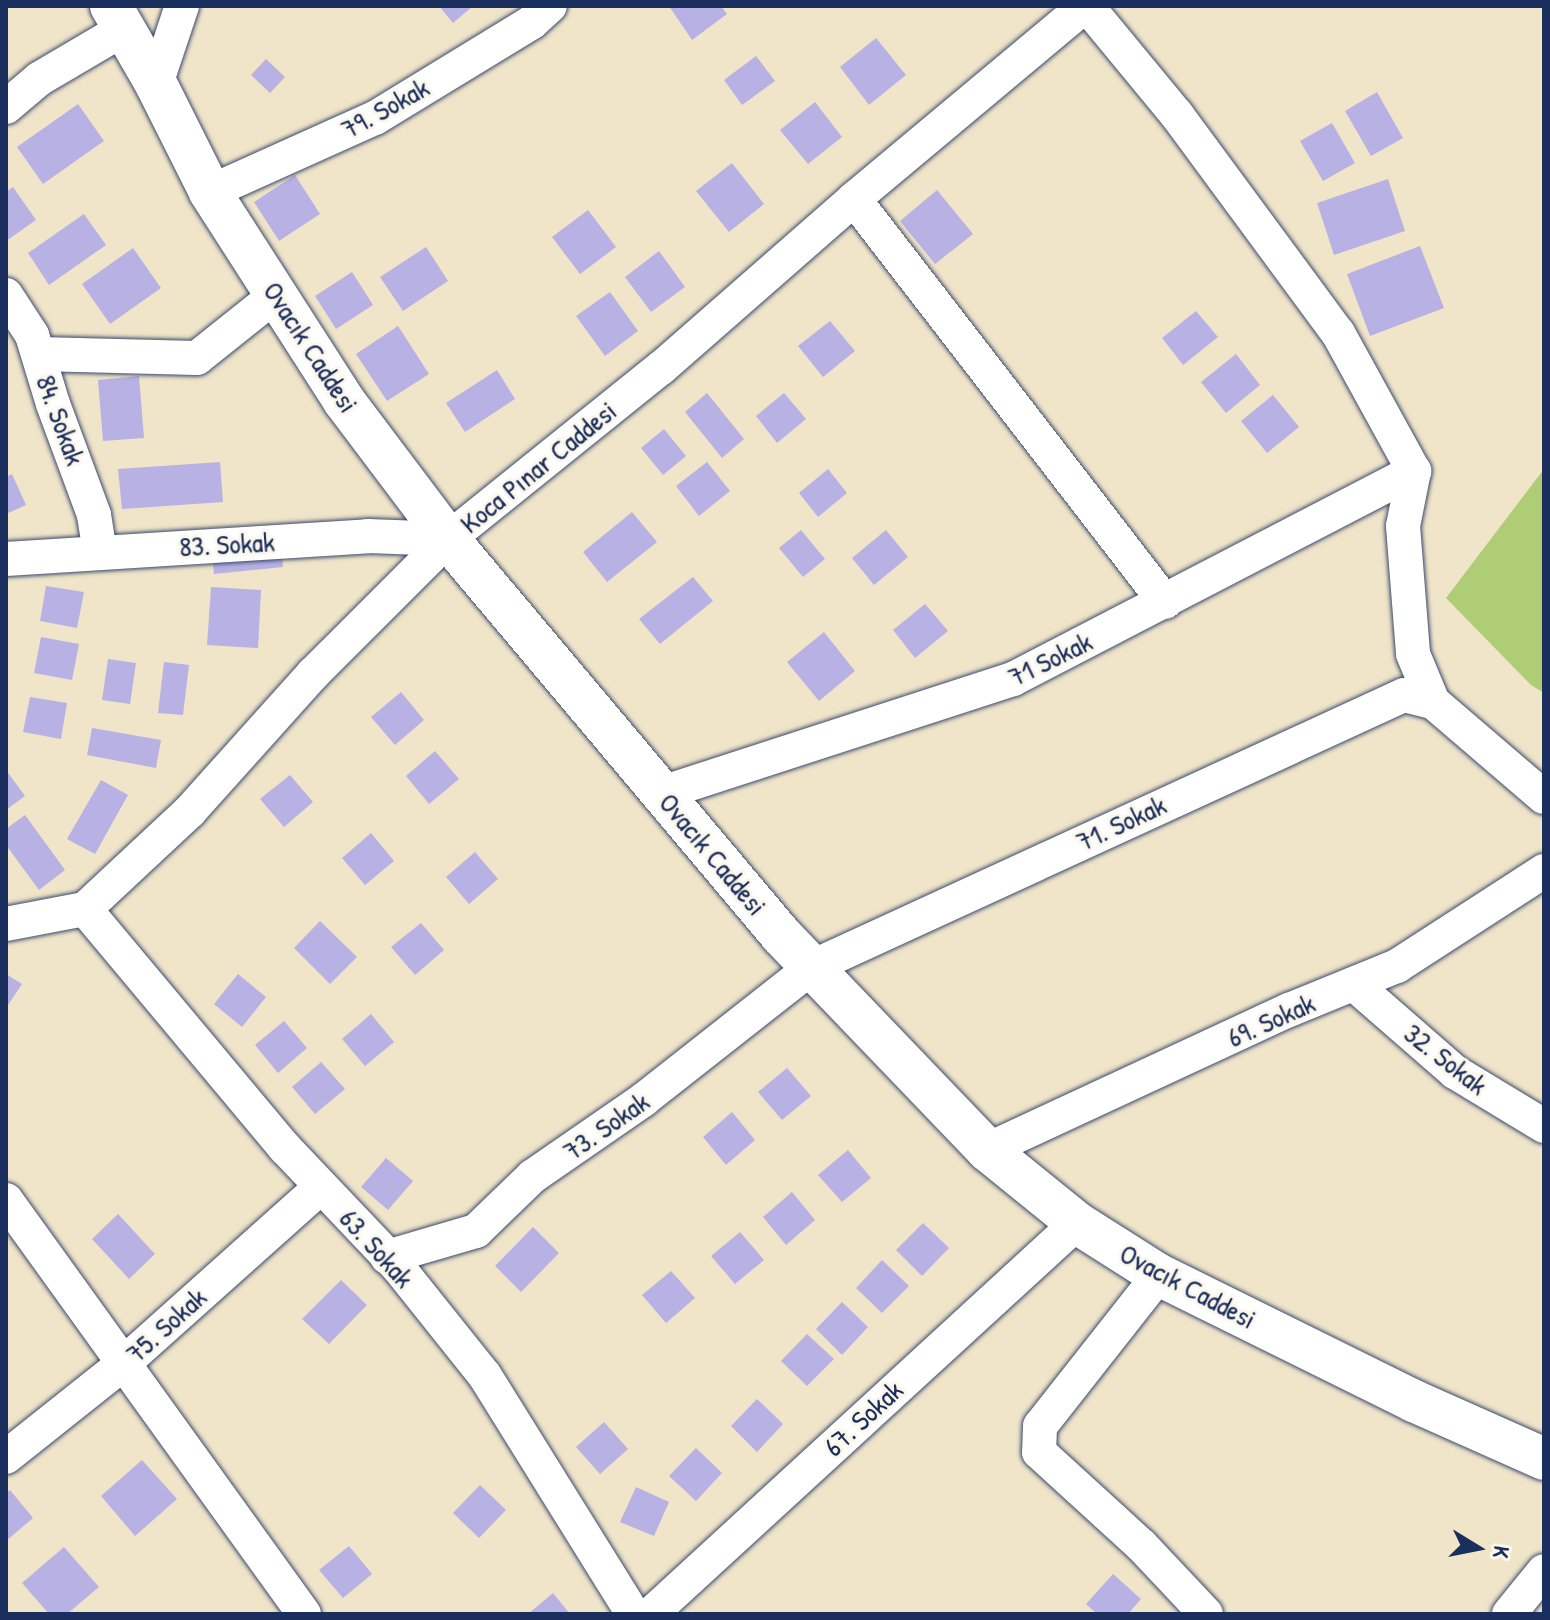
<!DOCTYPE html>
<html>
<head>
<meta charset="utf-8">
<style>
  body { margin:0 }
  #map { position:relative; width:1550px; height:1620px; overflow:hidden; background:#f0e5c9; font-family:"Patrick Hand",sans-serif }
  div>[style] { position:absolute }
  [style*='--x'] { left:calc(var(--x)*1px); top:calc(var(--y)*1px); width:calc(var(--w)*1px); rotate:calc(var(--a)*1deg) }
  .green>* { inset:0; background:#aecd75 }
  .building>* { inset:0; background:#b7b1e4 }
  .roads { filter:drop-shadow(0 0 2px #3b4a6e) drop-shadow(0 0 2px #3b4a6e) }
  .minor>* { height:34px; margin:-17px; padding:0 17px; transform-origin:17px; border-radius:17px; background:#fff }
  .major>* { height:42px; margin:-21px; padding:0 21px; transform-origin:21px; border-radius:21px; background:#fff }
  span { translate:-50% -50%; white-space:nowrap; text-align:center; line-height:1.15; -webkit-text-stroke:6px #fbf7ec; paint-order:stroke }
  .street-label { font-size:28px; color:#1b2f5e }
  .frame { position:absolute; inset:0; border:8px solid #1b2f5e; pointer-events:none }
  .north { position:absolute; left:1438px; top:1508px; width:80px; height:80px; -webkit-text-stroke:6px #fbf7ec; paint-order:stroke; rotate:100deg; font-size:22px; font-weight:700; line-height:32px; text-align:center; color:#1b2f5e }
  .north::after { content:''; display:block; margin:auto; width:28px; height:36px; background:#1b2f5e; clip-path:polygon(50% 0,100% 100%,50% 72%,0 100%) }
</style>
</head>
<body>
<div id="map">
  <div class="green">
    <i style="clip-path:polygon(1544px 469px,1544px 693px,1531px 685px,1446px 598px)"></i>
  </div>
  <div class="building">
    <i style="clip-path:polygon(439px 6px,473px 6px,453px 23px)"></i>
    <i style="clip-path:polygon(669px 6px,721px 6px,727px 14px,692px 40px)"></i>
    <i style="clip-path:polygon(876px 38px,906px 75px,869px 105px,840px 67px)"></i>
    <i style="clip-path:polygon(756px 56px,775px 81px,742px 105px,724px 80px)"></i>
    <i style="clip-path:polygon(266px 59px,285px 77px,270px 93px,251px 75px)"></i>
    <i style="clip-path:polygon(1377px 92px,1403px 138px,1371px 156px,1345px 111px)"></i>
    <i style="clip-path:polygon(815px 102px,842px 137px,808px 164px,780px 130px)"></i>
    <i style="clip-path:polygon(78px 104px,104px 141px,43px 184px,17px 147px)"></i>
    <i style="clip-path:polygon(1332px 123px,1355px 163px,1323px 181px,1300px 141px)"></i>
    <i style="clip-path:polygon(732px 163px,764px 204px,729px 232px,696px 191px)"></i>
    <i style="clip-path:polygon(295px 175px,320px 214px,279px 241px,254px 202px)"></i>
    <i style="clip-path:polygon(1388px 179px,1405px 231px,1334px 255px,1317px 203px)"></i>
    <i style="clip-path:polygon(13px 187px,36px 220px,6px 241px,6px 192px)"></i>
    <i style="clip-path:polygon(937px 190px,973px 234px,935px 264px,900px 221px)"></i>
    <i style="clip-path:polygon(588px 210px,616px 247px,580px 274px,552px 237px)"></i>
    <i style="clip-path:polygon(84px 214px,106px 245px,49px 285px,28px 253px)"></i>
    <i style="clip-path:polygon(1420px 246px,1444px 308px,1370px 336px,1347px 274px)"></i>
    <i style="clip-path:polygon(426px 247px,448px 281px,403px 311px,380px 277px)"></i>
    <i style="clip-path:polygon(133px 248px,161px 288px,110px 324px,82px 284px)"></i>
    <i style="clip-path:polygon(659px 251px,685px 287px,651px 312px,625px 277px)"></i>
    <i style="clip-path:polygon(352px 272px,373px 305px,336px 329px,315px 296px)"></i>
    <i style="clip-path:polygon(610px 292px,638px 331px,605px 356px,576px 316px)"></i>
    <i style="clip-path:polygon(1196px 311px,1218px 337px,1183px 365px,1162px 338px)"></i>
    <i style="clip-path:polygon(830px 321px,855px 351px,823px 377px,798px 346px)"></i>
    <i style="clip-path:polygon(398px 326px,429px 374px,387px 401px,356px 354px)"></i>
    <i style="clip-path:polygon(1236px 354px,1260px 385px,1226px 413px,1201px 382px)"></i>
    <i style="clip-path:polygon(497px 370px,515px 399px,465px 432px,446px 403px)"></i>
    <i style="clip-path:polygon(139px 376px,144px 438px,103px 441px,98px 380px)"></i>
    <i style="clip-path:polygon(707px 393px,744px 439px,722px 458px,685px 412px)"></i>
    <i style="clip-path:polygon(784px 393px,806px 419px,777px 443px,756px 416px)"></i>
    <i style="clip-path:polygon(1273px 395px,1299px 427px,1267px 453px,1241px 421px)"></i>
    <i style="clip-path:polygon(664px 429px,686px 456px,663px 475px,641px 448px)"></i>
    <i style="clip-path:polygon(220px 462px,223px 502px,122px 509px,118px 469px)"></i>
    <i style="clip-path:polygon(707px 462px,730px 491px,699px 516px,676px 486px)"></i>
    <i style="clip-path:polygon(828px 469px,847px 493px,818px 517px,799px 493px)"></i>
    <i style="clip-path:polygon(12px 474px,26px 505px,6px 514px,6px 477px)"></i>
    <i style="clip-path:polygon(632px 512px,657px 542px,607px 582px,583px 552px)"></i>
    <i style="clip-path:polygon(801px 530px,825px 559px,803px 577px,779px 548px)"></i>
    <i style="clip-path:polygon(886px 530px,908px 557px,874px 585px,852px 558px)"></i>
    <i style="clip-path:polygon(281px 548px,283px 567px,214px 574px,212px 555px)"></i>
    <i style="clip-path:polygon(693px 577px,713px 601px,660px 644px,639px 619px)"></i>
    <i style="clip-path:polygon(46px 586px,84px 592px,77px 628px,40px 621px)"></i>
    <i style="clip-path:polygon(211px 587px,261px 590px,258px 648px,207px 645px)"></i>
    <i style="clip-path:polygon(925px 604px,948px 631px,915px 658px,893px 630px)"></i>
    <i style="clip-path:polygon(824px 632px,855px 671px,819px 701px,787px 662px)"></i>
    <i style="clip-path:polygon(41px 637px,79px 644px,72px 680px,34px 673px)"></i>
    <i style="clip-path:polygon(108px 659px,136px 663px,130px 704px,102px 700px)"></i>
    <i style="clip-path:polygon(164px 662px,189px 665px,183px 715px,158px 713px)"></i>
    <i style="clip-path:polygon(401px 692px,424px 720px,395px 745px,371px 717px)"></i>
    <i style="clip-path:polygon(30px 697px,67px 703px,61px 739px,23px 732px)"></i>
    <i style="clip-path:polygon(92px 728px,161px 740px,156px 768px,87px 755px)"></i>
    <i style="clip-path:polygon(435px 751px,459px 779px,429px 804px,406px 776px)"></i>
    <i style="clip-path:polygon(6px 770px,25px 796px,6px 810px)"></i>
    <i style="clip-path:polygon(290px 775px,313px 802px,284px 827px,260px 799px)"></i>
    <i style="clip-path:polygon(101px 780px,128px 795px,95px 854px,67px 839px)"></i>
    <i style="clip-path:polygon(25px 815px,65px 870px,39px 890px,6px 845px,6px 829px)"></i>
    <i style="clip-path:polygon(371px 833px,394px 861px,365px 885px,342px 858px)"></i>
    <i style="clip-path:polygon(475px 852px,498px 879px,469px 904px,446px 877px)"></i>
    <i style="clip-path:polygon(320px 921px,357px 957px,330px 984px,294px 948px)"></i>
    <i style="clip-path:polygon(421px 923px,444px 950px,415px 975px,391px 947px)"></i>
    <i style="clip-path:polygon(6px 974px,22px 984px,6px 1008px)"></i>
    <i style="clip-path:polygon(238px 974px,266px 997px,242px 1027px,214px 1004px)"></i>
    <i style="clip-path:polygon(371px 1014px,394px 1042px,365px 1066px,342px 1039px)"></i>
    <i style="clip-path:polygon(284px 1021px,307px 1048px,278px 1073px,255px 1045px)"></i>
    <i style="clip-path:polygon(321px 1062px,345px 1089px,315px 1114px,292px 1087px)"></i>
    <i style="clip-path:polygon(787px 1068px,811px 1096px,782px 1120px,758px 1092px)"></i>
    <i style="clip-path:polygon(732px 1112px,755px 1140px,726px 1165px,703px 1137px)"></i>
    <i style="clip-path:polygon(848px 1150px,871px 1178px,842px 1202px,818px 1175px)"></i>
    <i style="clip-path:polygon(386px 1158px,413px 1181px,388px 1210px,361px 1187px)"></i>
    <i style="clip-path:polygon(792px 1192px,815px 1220px,786px 1245px,763px 1217px)"></i>
    <i style="clip-path:polygon(118px 1214px,155px 1254px,129px 1279px,92px 1239px)"></i>
    <i style="clip-path:polygon(923px 1223px,949px 1248px,922px 1276px,896px 1250px)"></i>
    <i style="clip-path:polygon(533px 1227px,559px 1253px,521px 1292px,495px 1266px)"></i>
    <i style="clip-path:polygon(740px 1232px,764px 1260px,735px 1284px,711px 1256px)"></i>
    <i style="clip-path:polygon(882px 1260px,909px 1286px,882px 1313px,856px 1288px)"></i>
    <i style="clip-path:polygon(671px 1271px,695px 1298px,666px 1323px,642px 1295px)"></i>
    <i style="clip-path:polygon(341px 1280px,367px 1305px,329px 1344px,302px 1319px)"></i>
    <i style="clip-path:polygon(842px 1302px,868px 1327px,842px 1355px,816px 1329px)"></i>
    <i style="clip-path:polygon(807px 1334px,834px 1359px,807px 1386px,781px 1361px)"></i>
    <i style="clip-path:polygon(757px 1399px,783px 1424px,757px 1452px,731px 1426px)"></i>
    <i style="clip-path:polygon(604px 1422px,628px 1449px,600px 1474px,576px 1447px)"></i>
    <i style="clip-path:polygon(696px 1448px,722px 1473px,696px 1501px,669px 1476px)"></i>
    <i style="clip-path:polygon(142px 1460px,177px 1499px,135px 1536px,101px 1496px)"></i>
    <i style="clip-path:polygon(480px 1485px,506px 1510px,479px 1538px,453px 1513px)"></i>
    <i style="clip-path:polygon(636px 1487px,669px 1502px,654px 1536px,620px 1522px)"></i>
    <i style="clip-path:polygon(10px 1490px,33px 1518px,6px 1541px,6px 1493px)"></i>
    <i style="clip-path:polygon(349px 1546px,372px 1574px,343px 1598px,319px 1570px)"></i>
    <i style="clip-path:polygon(64px 1547px,99px 1587px,67px 1614px,49px 1614px,22px 1583px)"></i>
    <i style="clip-path:polygon(1113px 1574px,1141px 1599px,1128px 1614px,1097px 1614px,1086px 1604px)"></i>
    <i style="clip-path:polygon(553px 1593px,570px 1614px,528px 1614px)"></i>
  </div>
  <div class="roads">
    <div class="minor">
      <i style="--x:1087;--y:6;--w:141;--a:50.5"></i>
      <i style="--x:1177;--y:115;--w:271;--a:53.6"></i>
      <i style="--x:1338;--y:333;--w:158;--a:61.2"></i>
      <i style="--x:1414;--y:471;--w:56;--a:101.3"></i>
      <i style="--x:1403;--y:526;--w:128;--a:85.5"></i>
      <i style="--x:1413;--y:654;--w:52;--a:67.4"></i>
      <i style="--x:1433;--y:702;--w:146;--a:40.6"></i>
      <i style="--x:156;--y:84;--w:82;--a:-71.6"></i>
      <i style="--x:6;--y:107;--w:43;--a:-40.3"></i>
      <i style="--x:39;--y:79;--w:99;--a:-30.5"></i>
      <i style="--x:210;--y:192;--w:181;--a:-24.2"></i>
      <i style="--x:375;--y:118;--w:184;--a:-31.4"></i>
      <i style="--x:532;--y:22;--w:24;--a:-42"></i>
      <i style="--x:854;--y:199;--w:509;--a:52.34"></i>
      <i style="--x:6;--y:295;--w:48;--a:57"></i>
      <i style="--x:32;--y:335;--w:72;--a:73.1"></i>
      <i style="--x:53;--y:404;--w:118;--a:69.7"></i>
      <i style="--x:94;--y:515;--w:37;--a:81"></i>
      <i style="--x:38;--y:354;--w:159;--a:1.4"></i>
      <i style="--x:197;--y:358;--w:101;--a:-38.6"></i>
      <i style="--x:6;--y:559;--w:363;--a:-3.6"></i>
      <i style="--x:368;--y:536;--w:80;--a:2.1"></i>
      <i style="--x:662;--y:793;--w:369;--a:-18"></i>
      <i style="--x:1013;--y:679;--w:452;--a:-27.4"></i>
      <i style="--x:85;--y:909;--w:312;--a:50.1"></i>
      <i style="--x:285;--y:1148;--w:164;--a:46.5"></i>
      <i style="--x:398;--y:1267;--w:139;--a:51.4"></i>
      <i style="--x:485;--y:1376;--w:280;--a:58.1"></i>
      <i style="--x:6;--y:924;--w:80;--a:-10.8"></i>
      <i style="--x:85;--y:909;--w:144;--a:-43"></i>
      <i style="--x:190;--y:811;--w:184;--a:-48.1"></i>
      <i style="--x:313;--y:674;--w:191;--a:-45"></i>
      <i style="--x:448;--y:539;--w:273;--a:-38.8"></i>
      <i style="--x:661;--y:368;--w:257;--a:-41.2"></i>
      <i style="--x:854;--y:199;--w:301;--a:-39.9"></i>
      <i style="--x:1354;--y:984;--w:134;--a:41.1"></i>
      <i style="--x:1455;--y:1072;--w:104;--a:31.2"></i>
      <i style="--x:987;--y:1150;--w:333;--a:-24.9"></i>
      <i style="--x:1289;--y:1010;--w:117;--a:-22.2"></i>
      <i style="--x:1397;--y:966;--w:175;--a:-32.9"></i>
      <i style="--x:6;--y:1200;--w:510;--a:54.25"></i>
      <i style="--x:387;--y:1257;--w:93;--a:-16.3"></i>
      <i style="--x:476;--y:1231;--w:79;--a:-44"></i>
      <i style="--x:533;--y:1176;--w:134;--a:-34.6"></i>
      <i style="--x:643;--y:1100;--w:215;--a:-38.2"></i>
      <i style="--x:812;--y:967;--w:651;--a:-24.68"></i>
      <i style="--x:1404;--y:695;--w:30;--a:14"></i>
      <i style="--x:1159;--y:1275;--w:192;--a:128.2"></i>
      <i style="--x:1040;--y:1426;--w:26;--a:92"></i>
      <i style="--x:1039;--y:1452;--w:139;--a:42.4"></i>
      <i style="--x:1142;--y:1546;--w:93;--a:46.7"></i>
      <i style="--x:6;--y:1457;--w:151;--a:-38.5"></i>
      <i style="--x:124;--y:1363;--w:264;--a:-41.8"></i>
      <i style="--x:651;--y:1614;--w:578;--a:-42.55"></i>
      <i style="--x:1509;--y:1614;--w:55;--a:-50.9"></i>
    </div>
    <div class="major">
      <i style="--x:111;--y:6;--w:90;--a:60"></i>
      <i style="--x:156;--y:84;--w:121;--a:63.4"></i>
      <i style="--x:210;--y:192;--w:248;--a:57.3"></i>
      <i style="--x:344;--y:401;--w:173;--a:53"></i>
      <i style="--x:448;--y:539;--w:517;--a:49.94"></i>
      <i style="--x:781;--y:935;--w:298;--a:46.2"></i>
      <i style="--x:987;--y:1150;--w:116;--a:39"></i>
      <i style="--x:1077;--y:1223;--w:97;--a:32.4"></i>
      <i style="--x:1159;--y:1275;--w:284;--a:26.3"></i>
      <i style="--x:1414;--y:1401;--w:142;--a:24"></i>
    </div>
  </div>
  <div class="street-label">
    <span style="left:385px;top:108px;rotate:-29deg">79. Sokak</span>
    <span style="left:311px;top:347px;rotate:57deg">Ovacık Caddesi</span>
    <span style="left:61px;top:420px;rotate:70deg">84. Sokak</span>
    <span style="left:538px;top:467px;rotate:-39deg">Koca Pınar Caddesi</span>
    <span style="left:227px;top:544px;rotate:-3deg">83. Sokak</span>
    <span style="left:1050px;top:659px;rotate:-26deg">71 Sokak</span>
    <span style="left:1121px;top:823px;rotate:-25deg">71. Sokak</span>
    <span style="left:713px;top:854px;rotate:50deg">Ovacık Caddesi</span>
    <span style="left:1271px;top:1020px;rotate:-24deg">69. Sokak</span>
    <span style="left:1446px;top:1059px;rotate:38deg">32. Sokak</span>
    <span style="left:606px;top:1126px;rotate:-35deg">73. Sokak</span>
    <span style="left:377px;top:1248px;rotate:48deg">63. Sokak</span>
    <span style="left:1188px;top:1286px;rotate:28deg">Ovacık Caddesi</span>
    <span style="left:166px;top:1325px;rotate:-42deg">75. Sokak</span>
    <span style="left:863px;top:1418px;rotate:-43deg">67. Sokak</span>
  </div>
  <div class="frame"></div>
  <div class="north">K</div>
</div>
</body>
</html>
